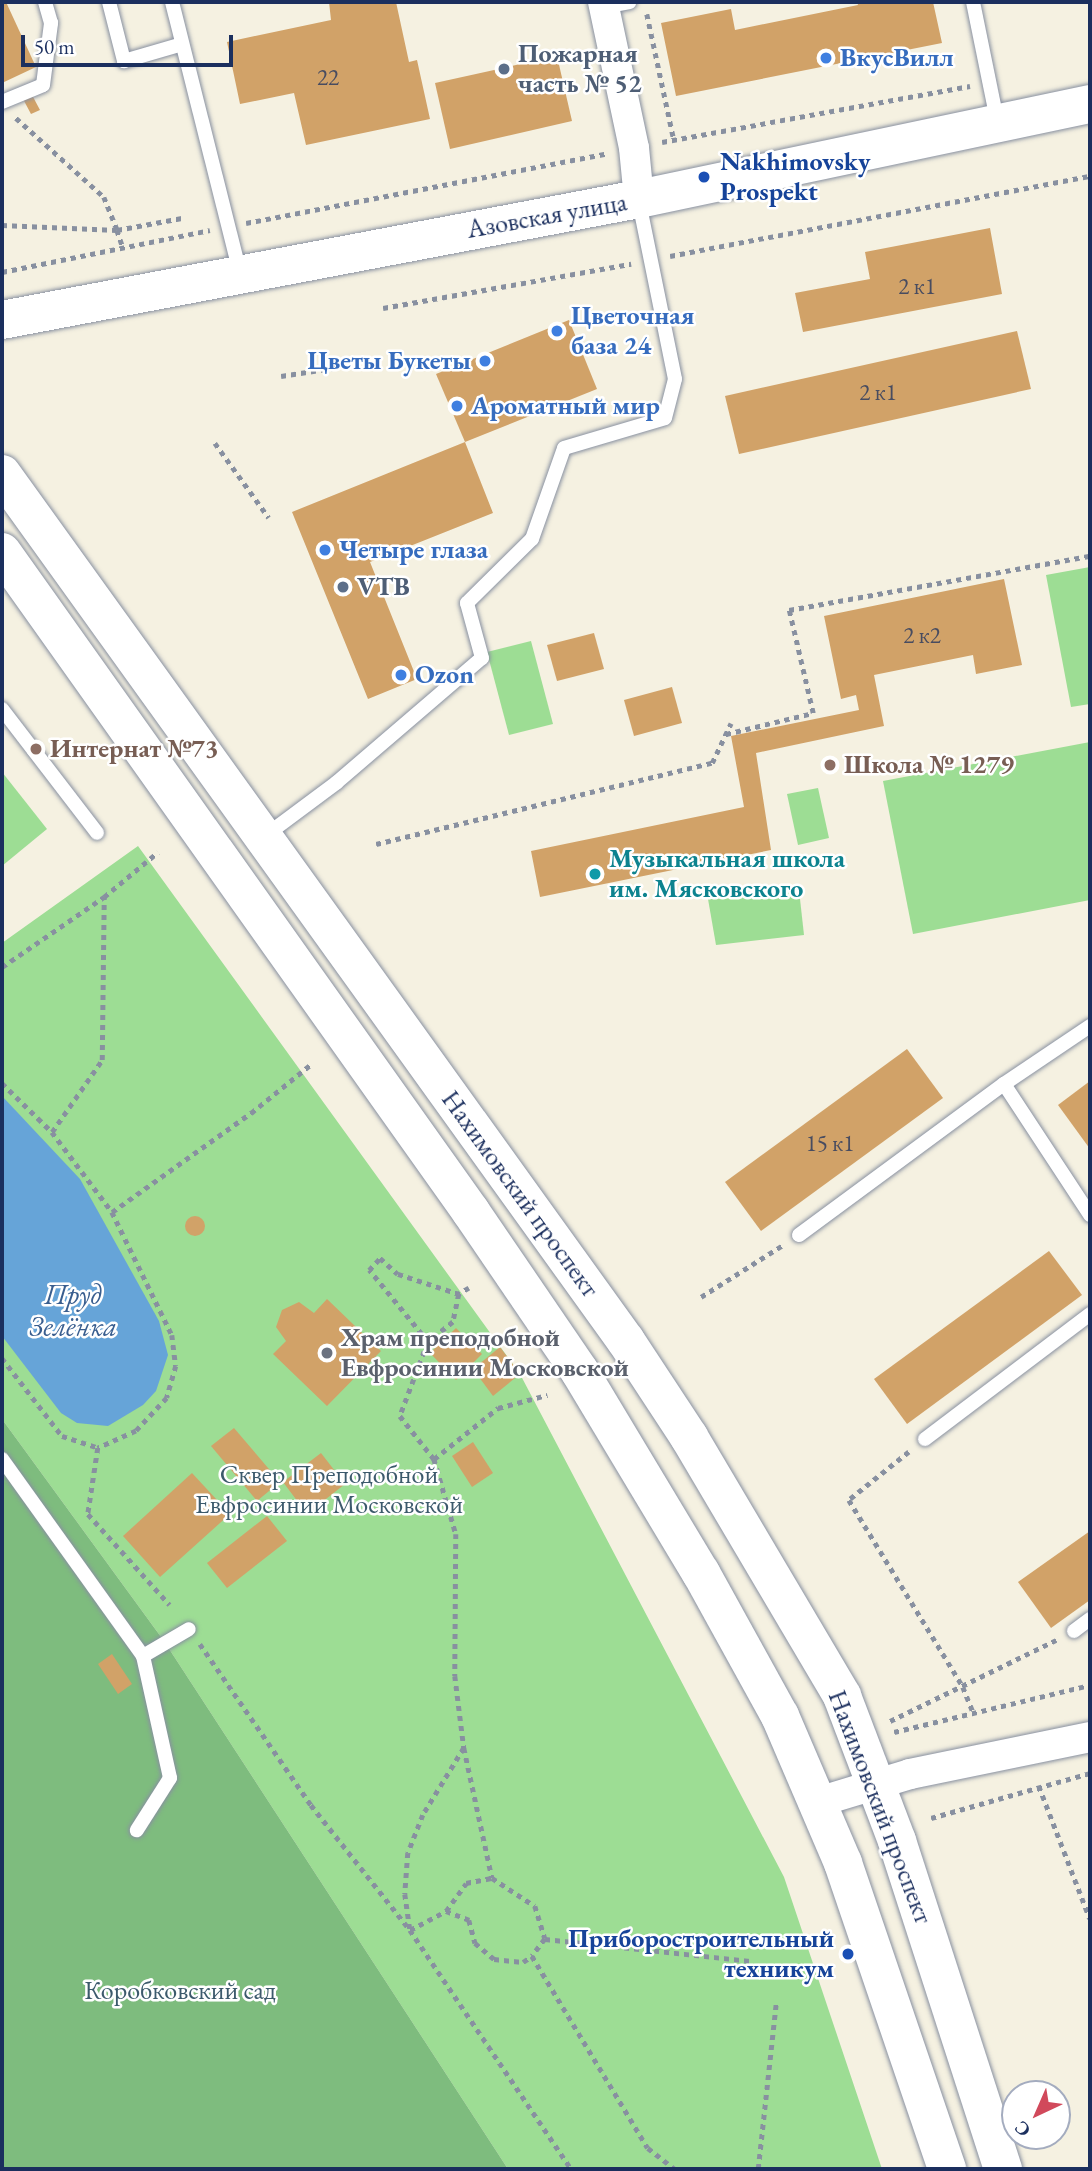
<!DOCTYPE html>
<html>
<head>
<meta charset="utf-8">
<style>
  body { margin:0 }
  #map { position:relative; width:1092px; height:2171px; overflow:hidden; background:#f5f1e1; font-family:"EB Garamond",serif }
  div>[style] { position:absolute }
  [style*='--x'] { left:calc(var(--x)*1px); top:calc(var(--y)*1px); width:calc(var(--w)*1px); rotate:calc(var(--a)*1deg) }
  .green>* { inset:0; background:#9ddd94 }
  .forest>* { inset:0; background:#7ebc7e }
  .water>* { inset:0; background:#66a4d8 }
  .building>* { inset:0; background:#d1a268 }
  .round { border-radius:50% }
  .path>* { height:4.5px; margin-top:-2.25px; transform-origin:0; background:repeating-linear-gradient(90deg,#8890a0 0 5px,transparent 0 10px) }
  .roads { filter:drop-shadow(0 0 2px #8890a0) drop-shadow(0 0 2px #8890a0) }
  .lane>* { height:14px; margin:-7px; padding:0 7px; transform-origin:7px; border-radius:7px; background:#fff }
  .street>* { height:30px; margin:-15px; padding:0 15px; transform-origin:15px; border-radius:15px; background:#fff }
  .secondary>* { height:38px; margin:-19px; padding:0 19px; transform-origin:19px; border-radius:19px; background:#fff }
  .dots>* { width:19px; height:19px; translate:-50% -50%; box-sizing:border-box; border:4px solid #fff; border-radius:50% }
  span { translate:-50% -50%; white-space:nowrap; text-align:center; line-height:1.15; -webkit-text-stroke:5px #fff; paint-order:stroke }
  .number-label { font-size:23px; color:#484c60 }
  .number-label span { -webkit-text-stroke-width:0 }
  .service-label { font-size:26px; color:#4e5e75; font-weight:700 }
  .left { translate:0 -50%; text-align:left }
  .shop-label { font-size:26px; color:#366cbe; font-weight:700 }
  .right { translate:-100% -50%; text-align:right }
  .transit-label { font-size:26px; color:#164399; font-weight:700 }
  .street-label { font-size:26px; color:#1b2f5e }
  .education-label { font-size:26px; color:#785e54; font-weight:700 }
  .culture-label { font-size:26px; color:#0d838f; font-weight:700 }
  .worship-label { font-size:26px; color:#5b616d; font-weight:700 }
  .park-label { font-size:26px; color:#3c5a6c }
  .water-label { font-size:28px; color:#395e8f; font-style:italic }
  .frame { position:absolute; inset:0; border:4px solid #1b2f5e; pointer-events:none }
  .north { position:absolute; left:1001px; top:2080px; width:70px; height:70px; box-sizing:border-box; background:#fff; border:2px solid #a4acbf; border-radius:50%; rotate:224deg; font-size:19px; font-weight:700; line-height:28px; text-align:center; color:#1b2f5e }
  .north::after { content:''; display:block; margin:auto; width:24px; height:32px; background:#d1495b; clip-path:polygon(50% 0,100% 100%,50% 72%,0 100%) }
  .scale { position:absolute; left:21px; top:35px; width:212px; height:32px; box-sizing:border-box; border:4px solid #1b2f5e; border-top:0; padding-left:9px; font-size:21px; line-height:24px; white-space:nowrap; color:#1b2f5e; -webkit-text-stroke:5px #fff; paint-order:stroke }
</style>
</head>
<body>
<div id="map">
  <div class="green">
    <i style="clip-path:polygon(1090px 567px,1090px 704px,1071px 707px,1046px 575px)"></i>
    <i style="clip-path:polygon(531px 641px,553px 724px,509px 735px,487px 652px)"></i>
    <i style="clip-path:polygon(1090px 742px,1090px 900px,913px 934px,883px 781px)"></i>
    <i style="clip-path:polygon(2px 772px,47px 829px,2px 866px)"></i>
    <i style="clip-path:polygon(818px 788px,829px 838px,798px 845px,787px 794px)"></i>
    <i style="clip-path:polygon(138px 846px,520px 1374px,784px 1877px,882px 2169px,508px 2169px,164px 1641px,2px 1419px,2px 943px)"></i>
    <i style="clip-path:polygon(799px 890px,804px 935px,716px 945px,708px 899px)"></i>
  </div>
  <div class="forest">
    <i style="clip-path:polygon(2px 1419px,164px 1641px,508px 2169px,2px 2169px)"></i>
  </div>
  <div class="water">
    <i style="clip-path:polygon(2px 1096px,80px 1179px,159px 1321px,168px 1355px,156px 1391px,143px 1405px,108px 1426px,77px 1423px,61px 1413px,2px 1336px)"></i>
  </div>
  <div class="building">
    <i style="clip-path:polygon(2px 2px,6px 2px,36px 67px,2px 83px)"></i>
    <i style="clip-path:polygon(329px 2px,396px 2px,409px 62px,417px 60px,430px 119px,306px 145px,294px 93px,240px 104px,227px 42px,331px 20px)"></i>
    <i style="clip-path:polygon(857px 2px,933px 2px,942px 43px,676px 96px,661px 23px,731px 9px,735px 30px,858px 5px)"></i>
    <i style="clip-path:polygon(557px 56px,572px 121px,450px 149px,435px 83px)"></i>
    <i style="clip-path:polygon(32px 95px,40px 110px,31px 114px,23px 99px)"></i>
    <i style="clip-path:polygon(990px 228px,1002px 294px,803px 332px,795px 293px,870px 279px,865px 252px)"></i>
    <i style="clip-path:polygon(569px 320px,597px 389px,465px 442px,436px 374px)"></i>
    <i style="clip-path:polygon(1017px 331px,1031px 389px,739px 454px,725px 396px)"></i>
    <i style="clip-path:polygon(465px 442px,493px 513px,370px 562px,417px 679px,368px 699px,292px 512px)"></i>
    <i style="clip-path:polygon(1004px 579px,1022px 665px,976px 674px,973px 655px,874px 675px,884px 726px,756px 753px,771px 850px,540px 897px,531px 851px,744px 807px,731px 736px,859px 710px,856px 695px,841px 699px,824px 616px)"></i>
    <i style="clip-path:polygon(594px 633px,604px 669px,557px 681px,547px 645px)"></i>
    <i style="clip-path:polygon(672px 687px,682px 723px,634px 736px,624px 700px)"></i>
    <i style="clip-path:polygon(907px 1049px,943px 1098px,761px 1231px,725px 1182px)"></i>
    <i style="clip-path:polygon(1090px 1081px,1090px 1149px,1058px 1105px)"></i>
    <i class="round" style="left:185px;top:1216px;width:20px;height:20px"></i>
    <i style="clip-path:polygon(1049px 1251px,1082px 1295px,907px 1424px,874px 1379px)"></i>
    <i style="clip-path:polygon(327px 1299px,381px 1351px,327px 1406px,273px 1354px,286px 1341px,276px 1327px,282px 1310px,299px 1302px,314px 1313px)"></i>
    <i style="clip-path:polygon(456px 1328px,482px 1354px,456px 1380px,430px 1353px)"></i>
    <i style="clip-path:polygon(500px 1347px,520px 1374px,493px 1396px,473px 1369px)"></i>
    <i style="clip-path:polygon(234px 1428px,280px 1482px,257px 1501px,211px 1446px)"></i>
    <i style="clip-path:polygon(473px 1442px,493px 1473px,472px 1487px,452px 1456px)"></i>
    <i style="clip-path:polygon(321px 1453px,345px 1484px,307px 1514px,283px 1482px)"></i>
    <i style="clip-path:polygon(192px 1473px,230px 1514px,160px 1577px,123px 1536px)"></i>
    <i style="clip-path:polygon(267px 1516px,287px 1541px,227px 1588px,207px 1563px)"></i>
    <i style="clip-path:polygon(1090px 1531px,1090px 1600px,1051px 1628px,1018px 1582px)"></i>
    <i style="clip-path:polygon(112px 1654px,132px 1684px,118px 1694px,98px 1664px)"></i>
  </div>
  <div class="path">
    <i style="--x:647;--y:14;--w:129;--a:77.9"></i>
    <i style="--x:16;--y:118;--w:118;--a:41.9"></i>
    <i style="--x:104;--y:197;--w:35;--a:68"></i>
    <i style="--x:117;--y:230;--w:66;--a:-10.5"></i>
    <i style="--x:662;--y:142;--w:313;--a:-10.3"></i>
    <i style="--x:246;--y:223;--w:366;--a:-10.9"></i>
    <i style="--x:2;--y:225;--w:115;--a:2.5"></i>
    <i style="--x:117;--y:230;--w:18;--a:71"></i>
    <i style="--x:670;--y:256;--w:428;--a:-10.8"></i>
    <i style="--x:2;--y:272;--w:212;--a:-11.4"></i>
    <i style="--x:383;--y:308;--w:252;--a:-10.1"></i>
    <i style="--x:281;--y:376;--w:72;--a:-8.8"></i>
    <i style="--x:215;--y:443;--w:92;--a:54.2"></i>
    <i style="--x:726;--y:734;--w:89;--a:-13.6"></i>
    <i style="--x:813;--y:713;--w:106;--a:-103.1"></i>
    <i style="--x:789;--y:610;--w:306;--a:-10.2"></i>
    <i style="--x:376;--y:844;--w:346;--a:-13.6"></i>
    <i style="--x:712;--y:763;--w:44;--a:-64.6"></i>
    <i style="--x:2;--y:967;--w:124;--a:-34.5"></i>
    <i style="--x:2;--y:1083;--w:70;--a:44.4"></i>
    <i style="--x:52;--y:1132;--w:100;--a:53.1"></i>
    <i style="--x:112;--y:1212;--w:137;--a:64"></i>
    <i style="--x:172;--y:1335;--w:31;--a:83"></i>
    <i style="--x:176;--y:1366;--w:33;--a:106"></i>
    <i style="--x:167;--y:1398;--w:45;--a:133.2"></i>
    <i style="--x:136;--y:1431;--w:42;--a:155.9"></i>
    <i style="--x:52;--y:1132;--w:88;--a:-55.2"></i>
    <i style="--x:102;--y:1060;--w:163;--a:-89.3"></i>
    <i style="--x:104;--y:897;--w:70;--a:-39.8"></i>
    <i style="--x:112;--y:1212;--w:171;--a:-35.5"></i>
    <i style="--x:251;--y:1113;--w:76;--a:-39.1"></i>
    <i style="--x:469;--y:1288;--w:12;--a:149"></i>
    <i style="--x:459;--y:1294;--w:29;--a:102"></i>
    <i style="--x:453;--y:1322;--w:32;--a:141"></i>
    <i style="--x:428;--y:1342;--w:79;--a:110.7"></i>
    <i style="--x:400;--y:1416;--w:55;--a:51.7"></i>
    <i style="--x:434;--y:1459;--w:78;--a:73.7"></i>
    <i style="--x:456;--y:1534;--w:142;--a:90.4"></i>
    <i style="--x:455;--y:1676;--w:73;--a:82.9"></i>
    <i style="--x:464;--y:1748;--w:133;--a:77.8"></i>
    <i style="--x:492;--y:1878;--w:51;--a:33.1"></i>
    <i style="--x:535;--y:1906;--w:34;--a:73"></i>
    <i style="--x:545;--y:1939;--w:21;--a:127"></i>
    <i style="--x:532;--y:1956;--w:224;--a:58.9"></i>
    <i style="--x:648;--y:2148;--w:34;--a:38"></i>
    <i style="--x:701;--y:1297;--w:97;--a:-32.4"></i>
    <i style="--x:428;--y:1342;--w:93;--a:-129.3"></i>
    <i style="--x:369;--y:1270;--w:16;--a:-47"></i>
    <i style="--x:380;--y:1258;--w:24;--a:42"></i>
    <i style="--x:398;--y:1274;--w:64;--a:18.2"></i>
    <i style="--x:2;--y:1358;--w:98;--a:52.4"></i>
    <i style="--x:62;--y:1436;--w:38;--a:18"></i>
    <i style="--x:98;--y:1448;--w:67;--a:98.6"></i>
    <i style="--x:88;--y:1514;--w:122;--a:48"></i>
    <i style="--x:909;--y:1452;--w:77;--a:141.3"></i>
    <i style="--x:849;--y:1500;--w:219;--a:58.6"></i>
    <i style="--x:963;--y:1687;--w:29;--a:68"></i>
    <i style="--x:434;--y:1459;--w:82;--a:-38.6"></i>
    <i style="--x:498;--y:1408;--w:51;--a:-14.9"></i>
    <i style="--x:200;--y:1644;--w:196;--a:55.4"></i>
    <i style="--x:311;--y:1805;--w:159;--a:51.6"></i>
    <i style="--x:410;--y:1930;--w:288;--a:56"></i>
    <i style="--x:890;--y:1721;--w:185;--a:-26"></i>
    <i style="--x:894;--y:1732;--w:202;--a:-13.5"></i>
    <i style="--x:464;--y:1748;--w:79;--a:121.5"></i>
    <i style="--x:423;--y:1815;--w:41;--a:111.5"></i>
    <i style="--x:408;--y:1853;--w:41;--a:94.2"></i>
    <i style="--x:405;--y:1894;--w:36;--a:82"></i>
    <i style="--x:410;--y:1930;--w:41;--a:-27.8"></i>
    <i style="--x:446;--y:1911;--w:25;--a:21"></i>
    <i style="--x:469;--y:1920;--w:24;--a:75"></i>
    <i style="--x:475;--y:1943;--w:25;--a:40"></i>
    <i style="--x:494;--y:1959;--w:29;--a:6"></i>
    <i style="--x:523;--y:1962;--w:11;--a:-34"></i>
    <i style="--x:1039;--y:1786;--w:142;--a:69"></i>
    <i style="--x:931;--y:1818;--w:165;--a:-15.8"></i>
    <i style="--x:446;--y:1911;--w:34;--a:-54"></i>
    <i style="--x:466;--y:1883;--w:26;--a:-11"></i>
    <i style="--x:545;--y:1939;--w:206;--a:6.1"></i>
    <i style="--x:758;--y:2169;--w:167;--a:-83.8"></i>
  </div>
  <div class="roads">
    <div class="lane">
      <i style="--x:109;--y:2;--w:61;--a:75.7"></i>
      <i style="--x:124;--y:61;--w:60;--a:-16.3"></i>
      <i style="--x:172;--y:2;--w:278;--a:75.9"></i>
      <i style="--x:973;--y:2;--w:120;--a:78.5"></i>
      <i style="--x:604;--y:7;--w:26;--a:-11"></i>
      <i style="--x:2;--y:102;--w:44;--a:-22.5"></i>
      <i style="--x:43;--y:85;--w:63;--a:-82.6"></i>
      <i style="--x:51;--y:23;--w:22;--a:-106"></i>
      <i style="--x:2;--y:709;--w:156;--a:52.5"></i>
      <i style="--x:265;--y:836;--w:89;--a:-36.7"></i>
      <i style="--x:336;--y:783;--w:192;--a:-40.6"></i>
      <i style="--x:482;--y:658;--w:57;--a:-105.3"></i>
      <i style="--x:467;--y:603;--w:91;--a:-44.6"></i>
      <i style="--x:532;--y:539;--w:96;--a:-70.6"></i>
      <i style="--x:564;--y:448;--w:105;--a:-16.5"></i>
      <i style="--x:665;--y:418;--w:40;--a:-75.6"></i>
      <i style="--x:675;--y:379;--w:181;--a:-101.5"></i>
      <i style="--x:1004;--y:1084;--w:104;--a:-34"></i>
      <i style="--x:799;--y:1235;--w:255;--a:-36.4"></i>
      <i style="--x:1004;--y:1084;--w:157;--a:56.7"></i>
      <i style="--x:925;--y:1439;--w:207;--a:-37.1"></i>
      <i style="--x:2;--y:1459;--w:242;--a:54.4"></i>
      <i style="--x:143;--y:1656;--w:125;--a:77.5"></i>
      <i style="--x:170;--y:1778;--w:62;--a:122.4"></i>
      <i style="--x:1074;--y:1631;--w:20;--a:-37"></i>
      <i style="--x:143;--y:1656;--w:53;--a:-30.4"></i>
    </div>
    <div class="street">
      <i style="--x:603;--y:2;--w:149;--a:78"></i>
      <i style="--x:634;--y:148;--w:51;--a:84.4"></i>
      <i style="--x:818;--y:1802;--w:96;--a:-16.9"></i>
      <i style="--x:910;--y:1774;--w:184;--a:-11.6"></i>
    </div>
    <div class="secondary">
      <i style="--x:2;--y:320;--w:648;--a:-10.76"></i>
      <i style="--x:639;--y:199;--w:461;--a:-11.9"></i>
      <i style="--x:2;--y:474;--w:1068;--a:54.26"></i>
      <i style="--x:626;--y:1341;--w:115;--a:56.7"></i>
      <i style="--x:689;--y:1437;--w:301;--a:59.4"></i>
      <i style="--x:842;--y:1696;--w:155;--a:69.2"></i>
      <i style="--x:897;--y:1841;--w:345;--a:72.1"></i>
      <i style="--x:2;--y:552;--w:810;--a:54.6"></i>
      <i style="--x:471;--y:1212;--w:194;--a:55.7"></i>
      <i style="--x:580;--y:1372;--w:235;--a:59"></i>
      <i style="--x:701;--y:1573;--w:163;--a:61.1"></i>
      <i style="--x:780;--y:1716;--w:160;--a:66.8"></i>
      <i style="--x:843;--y:1863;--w:323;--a:71.2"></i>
    </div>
  </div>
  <div class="dots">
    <i style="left:826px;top:58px;background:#3f7fe0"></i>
    <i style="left:504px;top:69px;background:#5c6f8a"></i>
    <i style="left:704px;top:177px;background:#1a4fb4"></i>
    <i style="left:557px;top:331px;background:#3f7fe0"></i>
    <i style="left:485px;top:361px;background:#3f7fe0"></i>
    <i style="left:457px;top:406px;background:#3f7fe0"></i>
    <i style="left:325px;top:550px;background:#3f7fe0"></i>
    <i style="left:343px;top:587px;background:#5c6f8a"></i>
    <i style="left:401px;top:675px;background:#3f7fe0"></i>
    <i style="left:36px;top:749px;background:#8d6e63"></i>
    <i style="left:830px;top:765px;background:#8d6e63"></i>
    <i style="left:595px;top:874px;background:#0f9aa8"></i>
    <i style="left:327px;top:1353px;background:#6b7280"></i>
    <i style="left:848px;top:1954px;background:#1a4fb4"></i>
  </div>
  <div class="number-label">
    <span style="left:328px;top:77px">22</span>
    <span style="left:917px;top:286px">2 к1</span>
    <span style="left:878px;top:392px">2 к1</span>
    <span style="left:922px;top:635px">2 к2</span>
    <span style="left:830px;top:1143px">15 к1</span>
  </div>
  <div class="service-label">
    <span class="left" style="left:518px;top:69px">Пожарная<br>часть № 52</span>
    <span class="left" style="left:357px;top:587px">VTB</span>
  </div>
  <div class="shop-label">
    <span class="left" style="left:840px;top:58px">ВкусВилл</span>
    <span class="left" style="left:571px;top:331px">Цветочная<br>база 24</span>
    <span class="right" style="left:471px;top:361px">Цветы Букеты</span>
    <span class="left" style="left:471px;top:406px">Ароматный мир</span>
    <span class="left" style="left:339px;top:550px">Четыре глаза</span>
    <span class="left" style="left:415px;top:675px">Ozon</span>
  </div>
  <div class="transit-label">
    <span class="left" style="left:720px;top:177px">Nakhimovsky<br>Prospekt</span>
    <span class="right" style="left:834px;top:1954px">Приборостроительный<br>техникум</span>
  </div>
  <div class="street-label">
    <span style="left:547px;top:216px;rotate:-10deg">Азовская улица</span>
    <span style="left:520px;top:1194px;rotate:54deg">Нахимовский проспект</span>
    <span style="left:880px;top:1807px;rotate:69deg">Нахимовский проспект</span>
  </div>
  <div class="education-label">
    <span class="left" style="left:50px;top:749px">Интернат №73</span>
    <span class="left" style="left:844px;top:765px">Школа № 1279</span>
  </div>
  <div class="culture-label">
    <span class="left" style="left:609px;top:874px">Музыкальная школа<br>им. Мясковского</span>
  </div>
  <div class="worship-label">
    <span class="left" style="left:341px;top:1353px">Храм преподобной<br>Евфросинии Московской</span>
  </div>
  <div class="park-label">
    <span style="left:329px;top:1490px">Сквер Преподобной<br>Евфросинии Московской</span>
    <span style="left:180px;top:1991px">Коробковский сад</span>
  </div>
  <div class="water-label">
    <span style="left:73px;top:1310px">Пруд<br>Зелёнка</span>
  </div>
  <div class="frame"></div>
  <div class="north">С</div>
  <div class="scale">50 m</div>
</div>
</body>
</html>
